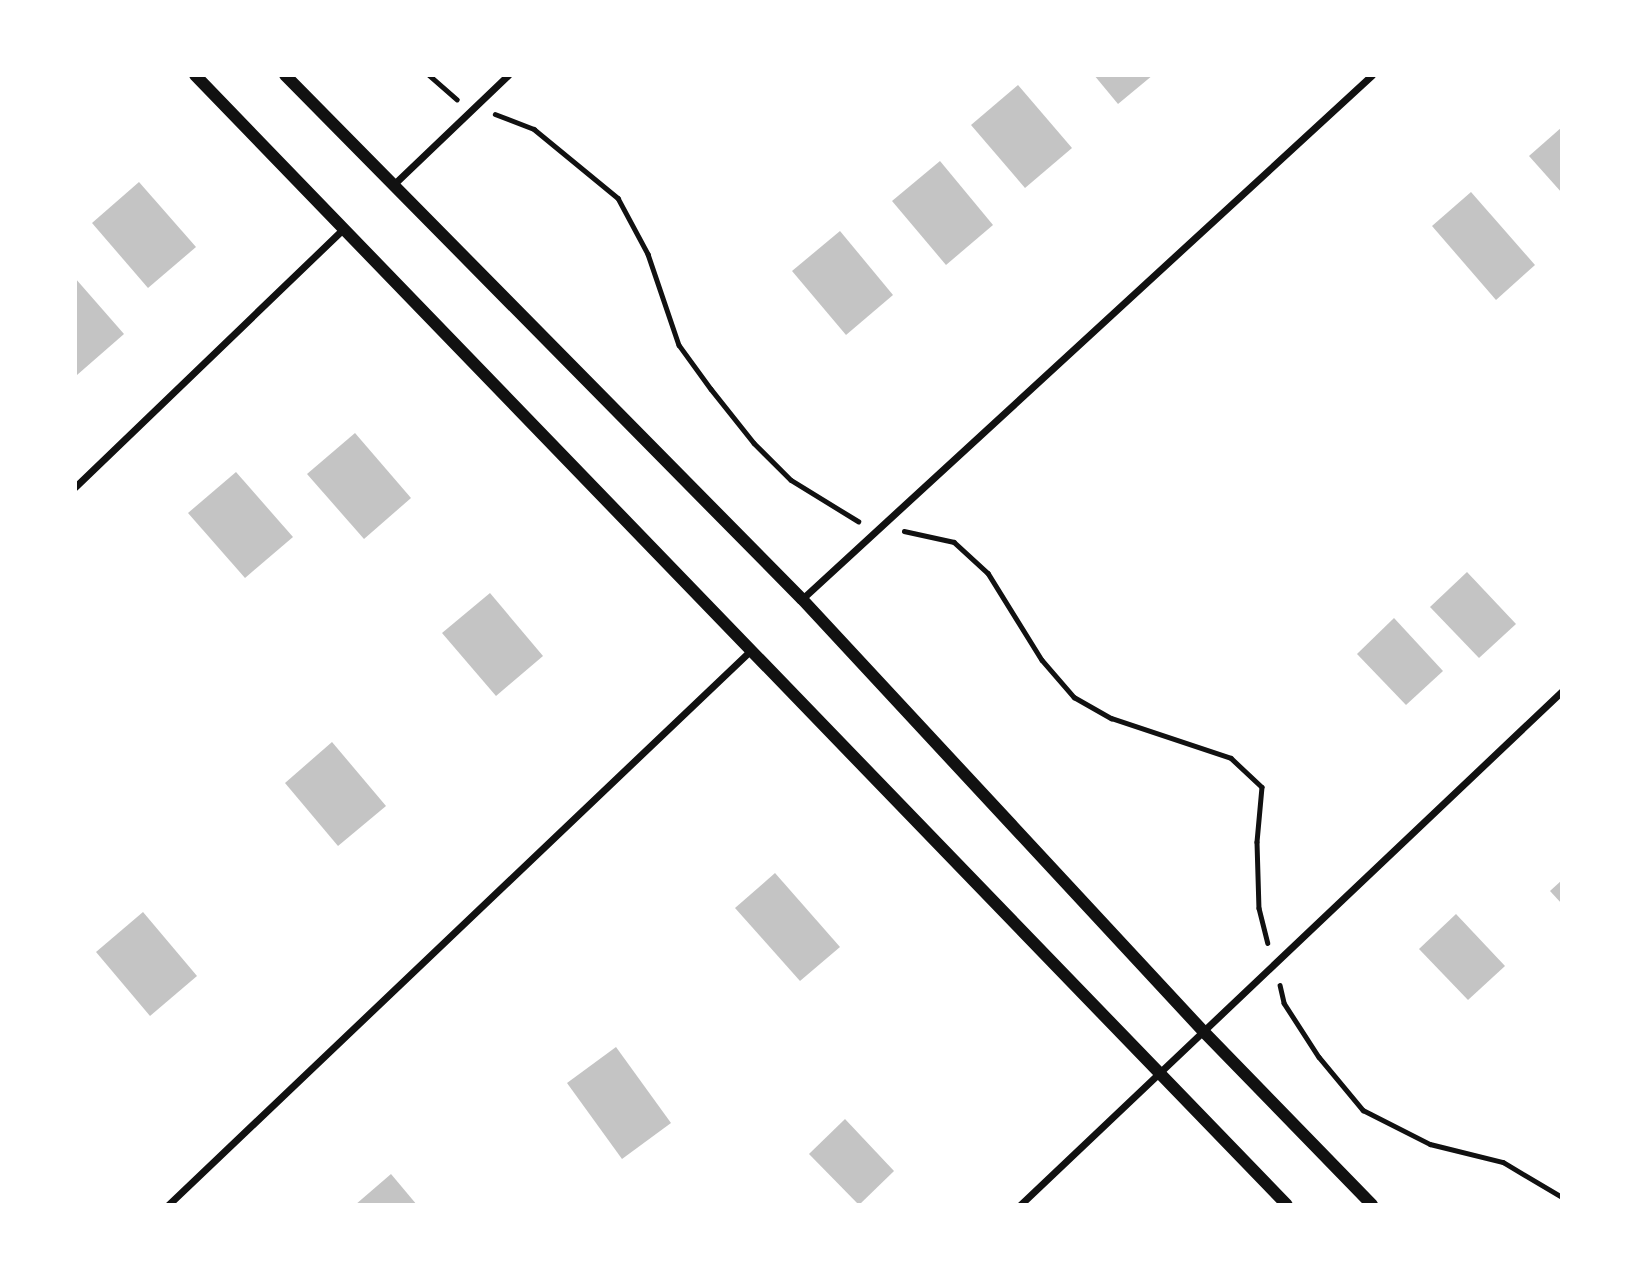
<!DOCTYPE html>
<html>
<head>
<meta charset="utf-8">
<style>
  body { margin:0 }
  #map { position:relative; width:1637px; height:1280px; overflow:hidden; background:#fff; font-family:"IBM Plex Sans",sans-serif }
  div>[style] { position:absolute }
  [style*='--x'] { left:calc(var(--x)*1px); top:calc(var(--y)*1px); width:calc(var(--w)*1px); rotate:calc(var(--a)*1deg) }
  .building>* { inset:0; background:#c4c4c4 }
  .path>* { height:4.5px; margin:-2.25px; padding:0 2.25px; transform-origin:2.25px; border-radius:2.25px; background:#111 }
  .minor>* { height:7px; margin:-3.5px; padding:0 3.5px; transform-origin:3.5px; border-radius:3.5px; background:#111 }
  .tertiary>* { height:12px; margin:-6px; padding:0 6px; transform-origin:6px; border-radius:6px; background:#111 }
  span { translate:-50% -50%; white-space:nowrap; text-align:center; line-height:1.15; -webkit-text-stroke:7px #fff; paint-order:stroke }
  .frame { position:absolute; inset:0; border:77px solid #fff; pointer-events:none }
</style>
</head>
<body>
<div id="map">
  <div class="building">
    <i style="clip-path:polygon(1094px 75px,1153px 75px,1118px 104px)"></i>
    <i style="clip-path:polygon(1018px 85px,1072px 148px,1025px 188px,971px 125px)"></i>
    <i style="clip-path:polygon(1562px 127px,1562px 193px,1529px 156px)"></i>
    <i style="clip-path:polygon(940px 161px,993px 225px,946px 265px,892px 201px)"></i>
    <i style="clip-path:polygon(139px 182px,196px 247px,148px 288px,92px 223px)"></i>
    <i style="clip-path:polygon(1471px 192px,1535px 265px,1496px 300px,1432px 226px)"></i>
    <i style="clip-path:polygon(840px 231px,893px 295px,846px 335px,792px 271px)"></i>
    <i style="clip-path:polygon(75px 278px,124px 334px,77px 375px,75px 374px)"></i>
    <i style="clip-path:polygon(355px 433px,411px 498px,364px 539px,307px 474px)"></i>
    <i style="clip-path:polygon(236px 472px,293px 537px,245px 578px,188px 513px)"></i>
    <i style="clip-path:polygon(1467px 572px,1516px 624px,1479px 658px,1430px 607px)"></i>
    <i style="clip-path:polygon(490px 593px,543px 656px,496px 696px,442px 633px)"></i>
    <i style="clip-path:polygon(1394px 618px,1443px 671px,1406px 705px,1357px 654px)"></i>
    <i style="clip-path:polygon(332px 742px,386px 806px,338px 846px,285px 783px)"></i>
    <i style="clip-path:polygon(775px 873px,840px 947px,800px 981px,735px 908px)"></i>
    <i style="clip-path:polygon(1562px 880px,1562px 904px,1550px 891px)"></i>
    <i style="clip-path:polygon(143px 912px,197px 976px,150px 1016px,96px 952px)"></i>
    <i style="clip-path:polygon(1456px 914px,1505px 966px,1468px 1000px,1419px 949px)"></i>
    <i style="clip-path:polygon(616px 1047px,671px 1123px,622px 1159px,567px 1083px)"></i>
    <i style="clip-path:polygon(845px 1119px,894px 1171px,859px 1205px,809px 1154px)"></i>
    <i style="clip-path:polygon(391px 1174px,417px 1205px,355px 1205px)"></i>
  </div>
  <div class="path">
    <i style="--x:429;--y:75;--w:37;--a:41"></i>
    <i style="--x:495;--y:114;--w:42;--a:21"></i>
    <i style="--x:534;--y:129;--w:109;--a:39.4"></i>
    <i style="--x:618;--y:198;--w:64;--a:61.8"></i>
    <i style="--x:648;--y:254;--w:96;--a:71.2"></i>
    <i style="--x:679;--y:345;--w:54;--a:54"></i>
    <i style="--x:711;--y:389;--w:69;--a:51.5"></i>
    <i style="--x:754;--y:443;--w:52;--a:45"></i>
    <i style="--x:791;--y:480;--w:79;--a:31.5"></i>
    <i style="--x:904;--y:531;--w:51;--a:12.4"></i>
    <i style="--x:954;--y:542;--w:46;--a:42.4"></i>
    <i style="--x:988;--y:573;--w:102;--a:58.2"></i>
    <i style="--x:1042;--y:660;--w:49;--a:49.1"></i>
    <i style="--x:1074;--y:697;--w:43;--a:29.6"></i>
    <i style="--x:1111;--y:718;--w:126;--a:18.4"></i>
    <i style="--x:1231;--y:758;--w:42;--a:43.1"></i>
    <i style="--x:1262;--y:787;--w:55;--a:95.2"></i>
    <i style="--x:1257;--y:842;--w:66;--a:88.3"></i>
    <i style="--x:1259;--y:908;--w:36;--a:76"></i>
    <i style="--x:1280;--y:985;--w:18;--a:77"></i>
    <i style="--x:1284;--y:1003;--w:64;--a:57.1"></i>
    <i style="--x:1319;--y:1057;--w:69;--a:50.3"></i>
    <i style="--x:1363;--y:1110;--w:75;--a:26.9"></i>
    <i style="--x:1430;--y:1144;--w:75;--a:13.9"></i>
    <i style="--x:1503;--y:1162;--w:69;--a:30.7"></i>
  </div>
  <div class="minor">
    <i style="--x:392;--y:186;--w:161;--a:-43.7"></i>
    <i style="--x:75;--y:487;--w:373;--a:-43.9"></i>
    <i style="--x:802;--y:599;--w:774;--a:-42.59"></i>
    <i style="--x:168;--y:1205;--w:805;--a:-43.59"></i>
    <i style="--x:1020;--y:1205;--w:747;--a:-43.48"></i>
  </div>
  <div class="tertiary">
    <i style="--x:195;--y:75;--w:1571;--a:45.98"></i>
    <i style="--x:285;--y:75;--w:736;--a:45.39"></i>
    <i style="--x:802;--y:599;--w:591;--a:47.13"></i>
    <i style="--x:1204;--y:1032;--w:241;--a:45.8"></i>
  </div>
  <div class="frame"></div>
</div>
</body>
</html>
